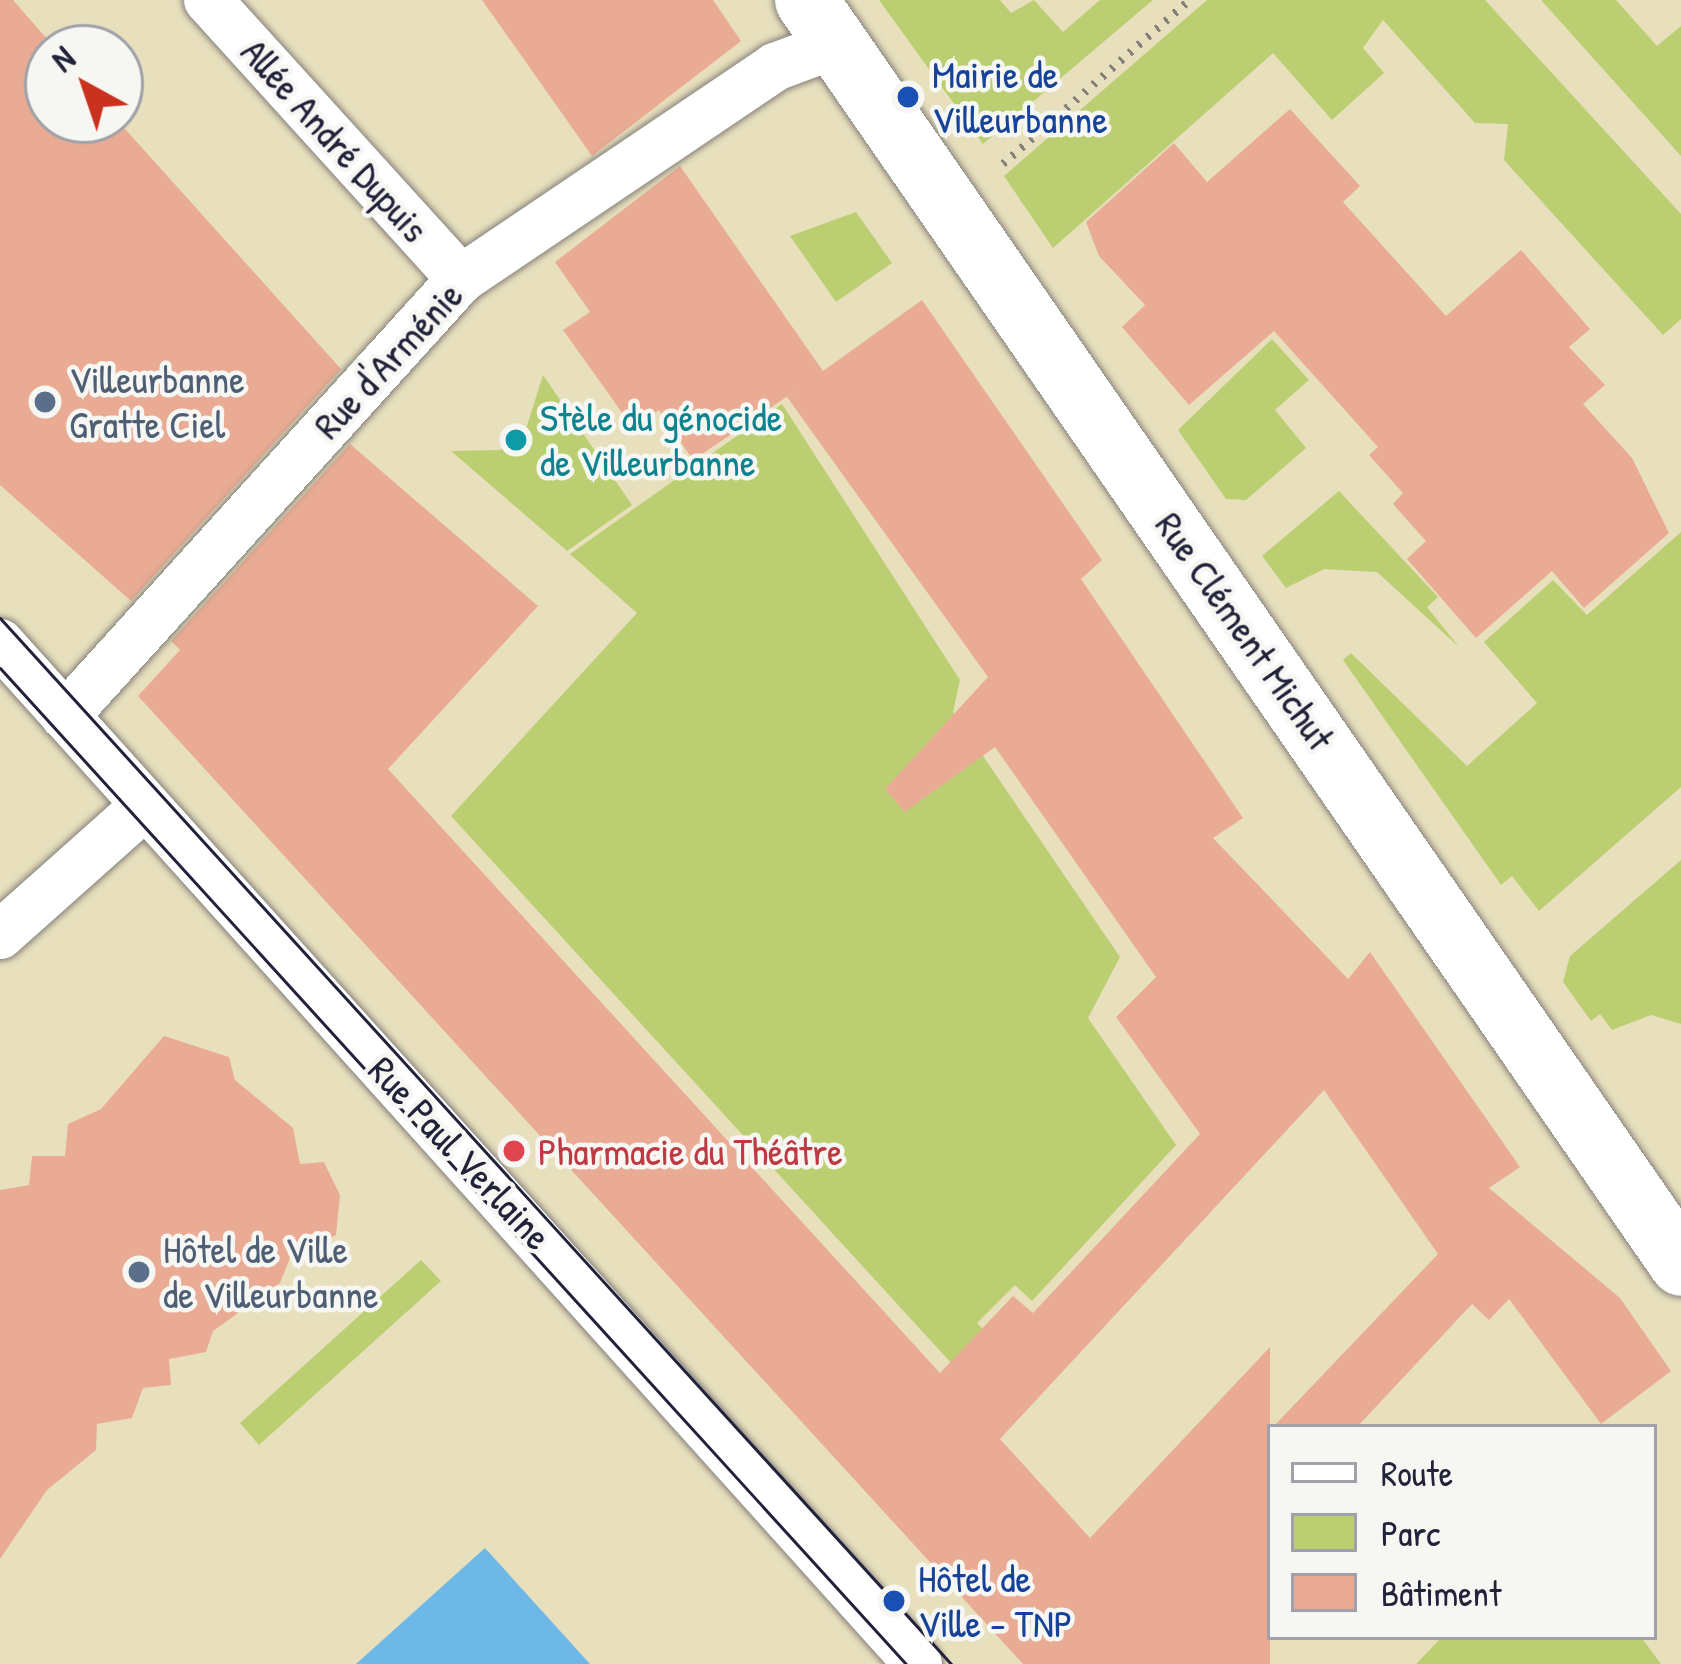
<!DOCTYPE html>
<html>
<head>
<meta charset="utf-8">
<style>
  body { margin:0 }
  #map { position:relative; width:1681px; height:1664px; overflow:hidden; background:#e8e0bd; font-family:"Patrick Hand",sans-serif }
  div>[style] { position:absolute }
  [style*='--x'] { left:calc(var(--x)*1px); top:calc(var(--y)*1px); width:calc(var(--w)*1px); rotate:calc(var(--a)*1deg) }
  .green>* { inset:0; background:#bbcf72 }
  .water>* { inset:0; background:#6eb8e7 }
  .building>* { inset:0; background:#eaab94 }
  .path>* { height:8px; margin-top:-4px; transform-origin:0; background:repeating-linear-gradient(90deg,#85817c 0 3px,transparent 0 12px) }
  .roads { filter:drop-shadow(0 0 3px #85817c) drop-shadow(0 0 3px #85817c) }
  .pedestrian>* { height:48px; margin:-24px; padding:0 24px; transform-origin:24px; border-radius:24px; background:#fff }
  .minor>* { height:63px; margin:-31.5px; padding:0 31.5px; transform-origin:31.5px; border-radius:31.5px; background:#fff }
  .tram>* { height:3px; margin:-1.5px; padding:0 1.5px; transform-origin:1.5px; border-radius:1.5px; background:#22223b }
  .dots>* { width:33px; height:33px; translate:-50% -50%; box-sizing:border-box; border:6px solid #f6f6f2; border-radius:50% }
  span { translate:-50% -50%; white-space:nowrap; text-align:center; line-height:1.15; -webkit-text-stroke:9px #f6f6f2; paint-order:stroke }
  .transit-label { font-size:39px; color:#164399 }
  .left { translate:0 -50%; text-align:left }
  .street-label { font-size:39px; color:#22223b }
  .service-label { font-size:39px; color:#4e5e75 }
  .culture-label { font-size:39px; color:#0d838f }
  .health-label { font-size:39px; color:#be3a42 }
  .legend { position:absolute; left:1267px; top:1424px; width:390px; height:216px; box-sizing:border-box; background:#f6f6f2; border:3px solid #a1a1a9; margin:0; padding:15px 21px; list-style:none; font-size:36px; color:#22223b }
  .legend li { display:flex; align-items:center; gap:24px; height:60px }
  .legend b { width:60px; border:3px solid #a1a1a9 }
  .north { position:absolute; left:24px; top:24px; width:120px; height:120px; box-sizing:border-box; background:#f6f6f2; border:3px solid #a1a1a9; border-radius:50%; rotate:320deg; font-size:33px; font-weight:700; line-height:48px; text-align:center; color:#22223b }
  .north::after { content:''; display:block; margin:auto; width:42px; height:54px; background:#c8321e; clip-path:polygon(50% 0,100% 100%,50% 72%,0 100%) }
</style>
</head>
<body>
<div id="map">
  <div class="green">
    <i style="clip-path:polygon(879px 0,1000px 0,1011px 13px,1034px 0,1063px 32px,1100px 0,1153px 0,983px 144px)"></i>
    <i style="clip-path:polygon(1207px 0,1485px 0,1681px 214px,1681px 319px,1663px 335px,1504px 160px,1508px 124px,1475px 123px,1383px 20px,1363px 48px,1384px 73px,1332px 120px,1273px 53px,1053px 248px,1004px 176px)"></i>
    <i style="clip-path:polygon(1541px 0,1616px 0,1657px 46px,1681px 26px,1681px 156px)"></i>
    <i style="clip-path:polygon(856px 212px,892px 263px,836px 302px,790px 236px)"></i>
    <i style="clip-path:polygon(1272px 339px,1309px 380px,1275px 410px,1306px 448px,1246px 500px,1226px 499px,1178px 430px)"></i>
    <i style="clip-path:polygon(543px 375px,632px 505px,567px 551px,451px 451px,500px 450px,525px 432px)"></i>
    <i style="clip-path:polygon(782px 404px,960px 680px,953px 712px,1120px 957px,1088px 1018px,1176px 1145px,1032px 1301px,1015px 1285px,977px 1323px,992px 1339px,963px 1376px,451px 816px,637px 613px,570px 554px)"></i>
    <i style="clip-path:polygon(1339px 491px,1438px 597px,1427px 607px,1459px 647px,1377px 572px,1324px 569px,1286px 588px,1262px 556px)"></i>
    <i style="clip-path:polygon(1681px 532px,1681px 787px,1539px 911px,1512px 876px,1501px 885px,1343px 660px,1351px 653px,1467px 766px,1537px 703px,1484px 642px,1553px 580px,1587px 615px)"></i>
    <i style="clip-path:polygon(1681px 860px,1681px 1024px,1651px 1015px,1612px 1030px,1600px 1014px,1591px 1021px,1563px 982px,1570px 956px)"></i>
    <i style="clip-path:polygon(421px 1260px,441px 1281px,259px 1445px,240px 1423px)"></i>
    <i style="clip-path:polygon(1442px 1637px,1641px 1637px,1661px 1664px,1416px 1664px)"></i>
  </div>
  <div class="water">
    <i style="clip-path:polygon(485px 1548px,590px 1664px,356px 1664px)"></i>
  </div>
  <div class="building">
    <i style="clip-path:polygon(0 0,13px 0,55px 48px,48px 120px,117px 120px,341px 369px,131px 601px,0 485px)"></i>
    <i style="clip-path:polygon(482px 0,713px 0,741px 41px,592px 156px)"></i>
    <i style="clip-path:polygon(1290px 109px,1360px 186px,1343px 202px,1446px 316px,1521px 250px,1590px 329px,1569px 347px,1605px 385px,1583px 404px,1632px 458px,1669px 533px,1584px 608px,1552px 571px,1476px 638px,1407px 559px,1426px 541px,1393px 504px,1403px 493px,1369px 455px,1378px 447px,1274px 331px,1189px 405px,1122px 327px,1145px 305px,1099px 256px,1086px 222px,1174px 143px,1207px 182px)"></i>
    <i style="clip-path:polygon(680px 166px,823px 371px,922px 300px,1102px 560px,1081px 579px,1243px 818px,1213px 838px,1348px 979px,1370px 952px,1520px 1167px,1489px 1188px,1620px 1298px,1671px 1371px,1601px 1424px,1509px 1299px,1489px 1320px,1472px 1304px,1357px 1427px,1273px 1427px,1438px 1254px,1324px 1090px,1000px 1439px,1090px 1538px,1270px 1347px,1270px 1664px,1023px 1664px,138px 696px,180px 650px,171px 641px,350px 444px,538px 606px,388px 769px,940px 1373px,1013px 1296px,1033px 1313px,1200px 1134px,1116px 1017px,1156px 977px,995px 747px,905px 812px,885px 789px,988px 677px,787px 397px,800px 388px,693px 460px,659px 410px,633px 428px,563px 330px,590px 312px,555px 262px)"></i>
    <i style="clip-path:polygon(164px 1036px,229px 1057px,235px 1080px,293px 1128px,300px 1164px,324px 1162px,340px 1195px,336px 1235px,291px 1255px,280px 1283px,213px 1331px,206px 1352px,169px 1359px,171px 1385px,143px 1388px,132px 1418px,97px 1424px,96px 1450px,47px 1490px,0 1559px,0 1190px,29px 1185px,32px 1156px,65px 1156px,68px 1124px,101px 1109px)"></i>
  </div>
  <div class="path">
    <i style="--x:1003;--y:164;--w:249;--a:-41.3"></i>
  </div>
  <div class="roads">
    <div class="pedestrian">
      <i style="--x:208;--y:0;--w:377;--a:47.8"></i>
      <i style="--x:0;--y:643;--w:1373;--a:48.04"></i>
      <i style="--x:65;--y:716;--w:590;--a:-47.82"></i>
      <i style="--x:461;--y:279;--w:379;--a:-34"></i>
      <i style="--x:775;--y:67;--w:66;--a:-20.4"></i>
      <i style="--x:0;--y:935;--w:195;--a:-41.7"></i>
    </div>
    <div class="minor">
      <i style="--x:806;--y:0;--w:1537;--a:55.31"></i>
    </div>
  </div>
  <div class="tram">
    <i style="--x:0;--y:618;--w:1414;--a:47.72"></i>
    <i style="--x:0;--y:668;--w:1346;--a:47.71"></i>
  </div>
  <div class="dots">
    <i style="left:908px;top:97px;background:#1a4fb4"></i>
    <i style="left:45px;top:402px;background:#5c6f8a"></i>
    <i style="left:516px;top:440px;background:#0f9aa8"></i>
    <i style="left:514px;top:1151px;background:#e0444e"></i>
    <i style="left:139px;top:1272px;background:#5c6f8a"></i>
    <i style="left:894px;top:1601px;background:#1a4fb4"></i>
  </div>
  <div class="transit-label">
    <span class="left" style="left:932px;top:97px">Mairie de<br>Villeurbanne</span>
    <span class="left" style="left:918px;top:1601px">Hôtel de<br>Ville - TNP</span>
  </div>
  <div class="street-label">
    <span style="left:335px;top:140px;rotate:48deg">Allée André Dupuis</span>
    <span style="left:388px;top:360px;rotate:-47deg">Rue d'Arménie</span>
    <span style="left:1245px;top:631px;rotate:55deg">Rue Clément Michut</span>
    <span style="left:460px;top:1153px;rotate:47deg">Rue Paul Verlaine</span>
  </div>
  <div class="service-label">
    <span class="left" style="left:69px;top:402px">Villeurbanne<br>Gratte Ciel</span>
    <span class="left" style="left:163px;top:1272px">Hôtel de Ville<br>de Villeurbanne</span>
  </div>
  <div class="culture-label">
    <span class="left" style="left:540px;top:440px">Stèle du génocide<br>de Villeurbanne</span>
  </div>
  <div class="health-label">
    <span class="left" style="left:538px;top:1151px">Pharmacie du Théâtre</span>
  </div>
  <ul class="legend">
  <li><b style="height:15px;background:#fff"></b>Route</li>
  <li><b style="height:33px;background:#bbcf72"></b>Parc</li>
  <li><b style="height:33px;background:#eaab94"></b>Bâtiment</li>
  </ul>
  <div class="north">N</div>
</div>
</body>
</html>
